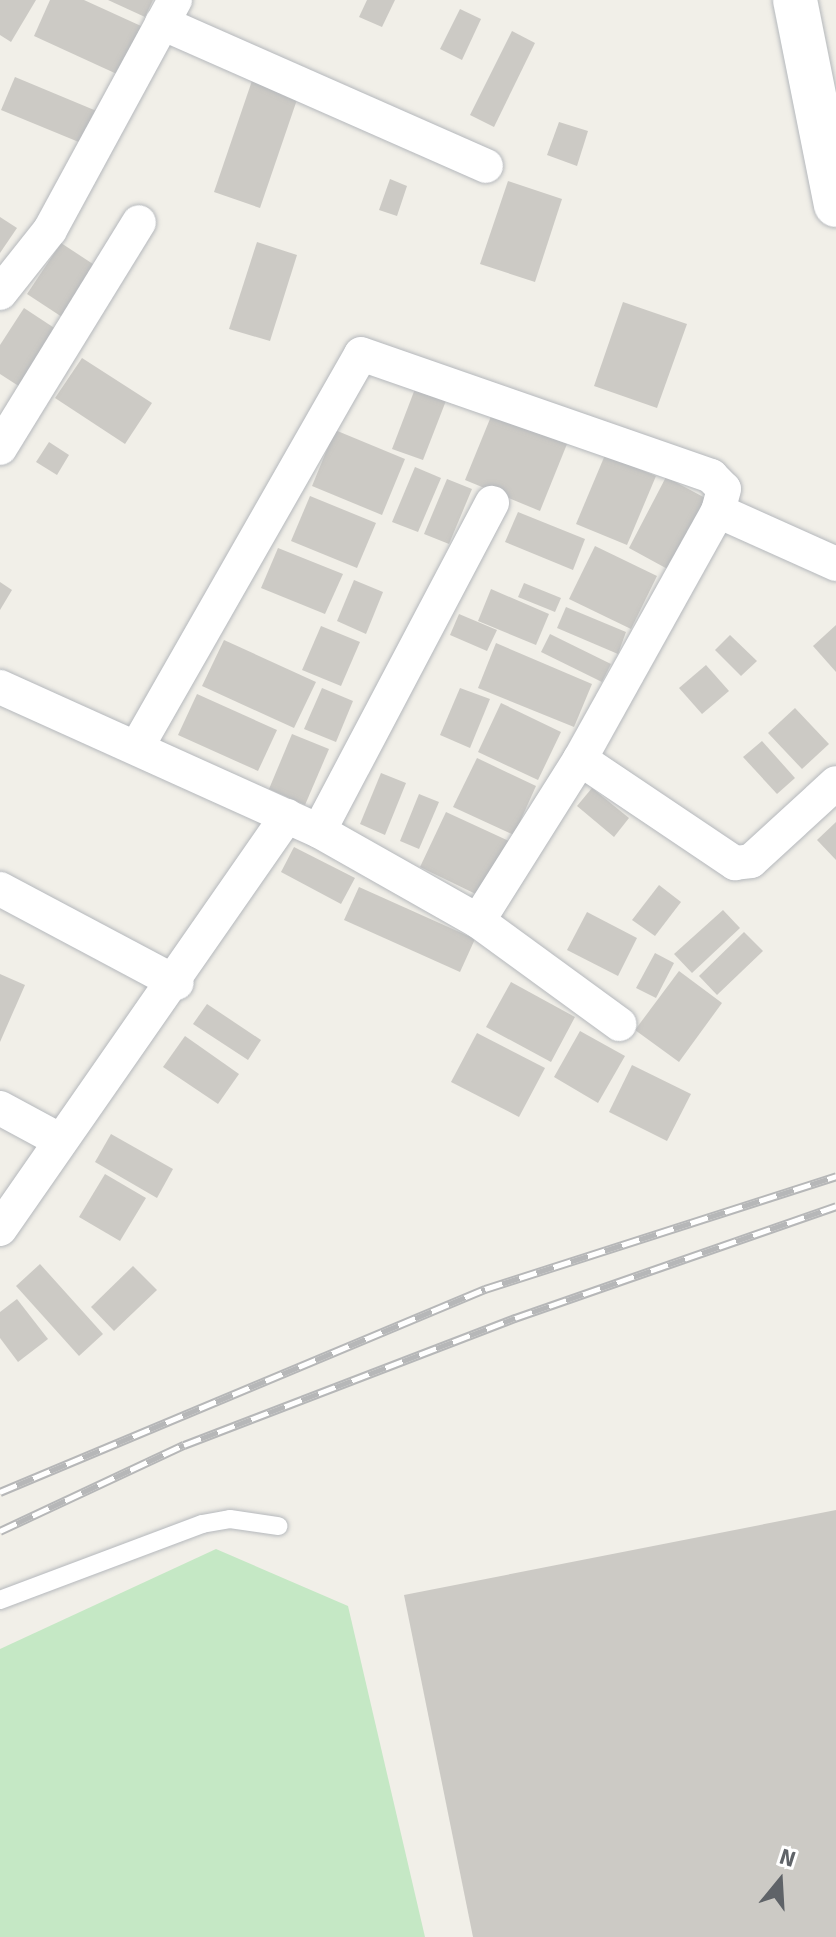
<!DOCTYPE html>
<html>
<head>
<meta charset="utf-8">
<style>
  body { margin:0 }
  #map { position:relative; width:836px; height:1937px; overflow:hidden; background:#f1efe8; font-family:Signika,sans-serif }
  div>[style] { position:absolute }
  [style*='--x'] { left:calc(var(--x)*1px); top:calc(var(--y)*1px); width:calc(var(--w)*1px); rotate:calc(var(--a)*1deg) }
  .green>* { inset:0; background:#c5e8c5 }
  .building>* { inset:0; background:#cccac5 }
  .roads { filter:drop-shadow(0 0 2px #b5b8bc) drop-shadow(0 0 2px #b5b8bc) }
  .service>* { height:18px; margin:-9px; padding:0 9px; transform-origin:9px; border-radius:9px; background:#fff }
  .minor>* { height:34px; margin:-17px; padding:0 17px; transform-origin:17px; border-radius:17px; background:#fff }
  .tertiary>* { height:44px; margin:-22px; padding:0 22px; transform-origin:22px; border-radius:22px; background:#fff }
  .rail>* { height:9px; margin-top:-4.5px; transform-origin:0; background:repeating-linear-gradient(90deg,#fff 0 18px,#b6b7b8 0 36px); box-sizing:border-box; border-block:2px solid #b6b7b8 }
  span { translate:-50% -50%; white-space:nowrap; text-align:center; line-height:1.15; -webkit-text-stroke:6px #fff; paint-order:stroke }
  .north { position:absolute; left:740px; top:1841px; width:80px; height:80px; -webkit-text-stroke:6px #fff; paint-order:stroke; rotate:18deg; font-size:22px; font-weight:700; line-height:32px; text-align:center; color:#5f6368 }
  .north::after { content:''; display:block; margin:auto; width:28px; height:36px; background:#5f6368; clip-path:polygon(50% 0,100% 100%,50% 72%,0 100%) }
</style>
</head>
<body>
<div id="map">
  <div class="green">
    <i style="clip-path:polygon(216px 1549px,348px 1606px,425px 1937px,0 1937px,0 1649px)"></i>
  </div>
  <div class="building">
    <i style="clip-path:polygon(0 0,36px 0,11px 42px,0 35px)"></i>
    <i style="clip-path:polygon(50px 0,84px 0,141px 26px,119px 75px,34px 36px)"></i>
    <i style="clip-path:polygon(108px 0,153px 0,145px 17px)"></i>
    <i style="clip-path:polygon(367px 0,395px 0,382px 27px,359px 17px)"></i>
    <i style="clip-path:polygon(460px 9px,481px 19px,462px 60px,440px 49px)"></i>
    <i style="clip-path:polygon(512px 31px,535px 43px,494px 127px,470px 115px)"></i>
    <i style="clip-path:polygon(256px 69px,302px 85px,260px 208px,214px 192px)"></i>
    <i style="clip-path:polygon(15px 77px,99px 112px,86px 145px,1px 110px)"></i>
    <i style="clip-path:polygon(559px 122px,588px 131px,577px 166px,547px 155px)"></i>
    <i style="clip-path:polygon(390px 179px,407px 186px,397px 216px,379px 210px)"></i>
    <i style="clip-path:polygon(508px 181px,562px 199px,535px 282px,480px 264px)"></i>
    <i style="clip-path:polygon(0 217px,17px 228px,0 253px)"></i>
    <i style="clip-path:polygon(257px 242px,297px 255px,270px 341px,229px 329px)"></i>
    <i style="clip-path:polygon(61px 243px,96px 266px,62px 317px,27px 294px)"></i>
    <i style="clip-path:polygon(623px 302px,687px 324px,657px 408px,594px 386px)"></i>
    <i style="clip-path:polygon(24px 308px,68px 337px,31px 394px,0 374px,0 345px)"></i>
    <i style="clip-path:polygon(82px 358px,152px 403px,125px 444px,55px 398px)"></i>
    <i style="clip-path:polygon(418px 381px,449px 393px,423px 460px,392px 449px)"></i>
    <i style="clip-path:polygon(492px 414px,567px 444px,540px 511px,465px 480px)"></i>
    <i style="clip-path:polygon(335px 430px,405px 459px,382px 515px,312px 486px)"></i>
    <i style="clip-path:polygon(49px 442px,69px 455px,57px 475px,36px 462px)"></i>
    <i style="clip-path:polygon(605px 455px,656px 476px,627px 545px,576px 524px)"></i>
    <i style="clip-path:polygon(415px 467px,441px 478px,418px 532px,392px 522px)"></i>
    <i style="clip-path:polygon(666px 477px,709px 500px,673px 572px,629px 548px)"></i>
    <i style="clip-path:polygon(447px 479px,472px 489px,449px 544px,424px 534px)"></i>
    <i style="clip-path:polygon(310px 496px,376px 523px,357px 568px,291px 541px)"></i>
    <i style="clip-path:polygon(518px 512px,585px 539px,573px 570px,505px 542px)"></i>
    <i style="clip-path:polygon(595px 546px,657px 576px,631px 629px,569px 599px)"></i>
    <i style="clip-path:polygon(278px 548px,343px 574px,325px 614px,261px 588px)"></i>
    <i style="clip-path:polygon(354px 580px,383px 592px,366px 634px,337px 621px)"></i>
    <i style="clip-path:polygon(0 582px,12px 590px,0 610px)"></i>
    <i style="clip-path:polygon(524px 583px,561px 598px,555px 612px,518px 597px)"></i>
    <i style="clip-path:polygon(491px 589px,549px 614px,536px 645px,478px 621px)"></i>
    <i style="clip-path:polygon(566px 607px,626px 632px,618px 654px,557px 628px)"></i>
    <i style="clip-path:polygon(459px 614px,497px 630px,487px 651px,450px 635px)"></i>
    <i style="clip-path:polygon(836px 625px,836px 672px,813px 646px)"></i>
    <i style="clip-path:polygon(321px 626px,360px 642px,341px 686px,302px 670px)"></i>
    <i style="clip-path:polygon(550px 634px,611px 664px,602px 682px,541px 652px)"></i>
    <i style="clip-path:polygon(730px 635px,757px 661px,741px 676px,715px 650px)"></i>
    <i style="clip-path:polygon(224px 640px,316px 682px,294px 728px,202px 686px)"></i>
    <i style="clip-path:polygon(496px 643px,592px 684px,574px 727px,478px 688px)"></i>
    <i style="clip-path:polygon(706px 665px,729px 691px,702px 714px,679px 688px)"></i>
    <i style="clip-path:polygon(322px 688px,353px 701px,336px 742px,304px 729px)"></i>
    <i style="clip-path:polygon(460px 688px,490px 699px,470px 748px,440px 735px)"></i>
    <i style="clip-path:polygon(197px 694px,277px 730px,258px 771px,178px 735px)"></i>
    <i style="clip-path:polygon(501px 703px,561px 732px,538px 780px,478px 752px)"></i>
    <i style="clip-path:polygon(795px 708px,829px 744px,802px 769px,768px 733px)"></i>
    <i style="clip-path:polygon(292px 734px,329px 749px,305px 805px,269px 789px)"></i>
    <i style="clip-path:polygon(762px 741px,795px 778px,777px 794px,743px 757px)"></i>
    <i style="clip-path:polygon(477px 758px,536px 786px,514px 835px,453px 807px)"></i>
    <i style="clip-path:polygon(381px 773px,406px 783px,385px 835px,360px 824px)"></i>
    <i style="clip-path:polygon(592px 788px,629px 818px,614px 837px,577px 806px)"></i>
    <i style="clip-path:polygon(419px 794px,439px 802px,419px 849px,400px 841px)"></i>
    <i style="clip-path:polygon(446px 812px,513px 843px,486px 899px,420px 867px)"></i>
    <i style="clip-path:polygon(836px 822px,836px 860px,817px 840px)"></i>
    <i style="clip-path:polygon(294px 847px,355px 878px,341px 904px,281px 872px)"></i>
    <i style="clip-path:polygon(659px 885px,681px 902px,655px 936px,632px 920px)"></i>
    <i style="clip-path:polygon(359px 887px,475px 939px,460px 972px,344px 920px)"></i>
    <i style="clip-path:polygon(723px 910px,740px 928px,692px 973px,674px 954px)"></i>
    <i style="clip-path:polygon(587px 912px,637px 938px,618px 976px,567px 950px)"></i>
    <i style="clip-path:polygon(744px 932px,763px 951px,717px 995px,699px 976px)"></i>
    <i style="clip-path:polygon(655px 953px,674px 963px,656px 998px,636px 988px)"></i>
    <i style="clip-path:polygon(679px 971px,722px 1003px,679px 1062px,635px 1030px)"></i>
    <i style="clip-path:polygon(0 974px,25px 985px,0 1042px)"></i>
    <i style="clip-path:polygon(511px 982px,575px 1017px,551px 1062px,486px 1027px)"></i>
    <i style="clip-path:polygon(207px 1004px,261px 1040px,248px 1060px,193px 1024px)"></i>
    <i style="clip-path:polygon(580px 1031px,625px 1056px,598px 1103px,554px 1077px)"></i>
    <i style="clip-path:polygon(477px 1033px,545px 1068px,519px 1117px,451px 1082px)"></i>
    <i style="clip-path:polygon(185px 1036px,239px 1074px,218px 1104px,163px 1067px)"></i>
    <i style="clip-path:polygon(632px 1065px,691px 1094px,667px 1141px,609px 1112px)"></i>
    <i style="clip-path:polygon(111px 1134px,173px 1169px,157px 1198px,95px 1162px)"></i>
    <i style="clip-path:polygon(105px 1174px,146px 1198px,120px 1241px,79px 1217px)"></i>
    <i style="clip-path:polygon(40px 1264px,103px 1334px,79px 1356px,16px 1286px)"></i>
    <i style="clip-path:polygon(133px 1266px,157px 1290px,114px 1331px,91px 1307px)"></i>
    <i style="clip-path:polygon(17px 1299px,48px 1339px,18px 1362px,0 1338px,0 1312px)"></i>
    <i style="clip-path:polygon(836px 1510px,836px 1937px,473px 1937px,404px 1595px)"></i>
  </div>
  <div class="roads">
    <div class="service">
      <i style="--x:0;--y:1600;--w:216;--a:-20.6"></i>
      <i style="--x:202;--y:1524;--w:28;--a:-10"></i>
      <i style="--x:230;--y:1519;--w:49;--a:8.3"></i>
    </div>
    <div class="minor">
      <i style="--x:162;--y:23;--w:354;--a:23.8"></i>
      <i style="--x:0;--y:293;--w:80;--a:-51.6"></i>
      <i style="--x:50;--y:230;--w:262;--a:-61.5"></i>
      <i style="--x:0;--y:448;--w:265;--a:-58.4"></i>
      <i style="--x:718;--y:511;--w:129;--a:24.2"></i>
      <i style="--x:0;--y:687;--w:350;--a:24.3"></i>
      <i style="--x:319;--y:831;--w:371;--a:-62.2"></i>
      <i style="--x:137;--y:747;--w:452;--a:-60.3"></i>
      <i style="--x:361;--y:354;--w:371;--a:19.2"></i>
      <i style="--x:711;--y:476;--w:18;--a:45"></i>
      <i style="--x:724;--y:489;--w:23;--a:105"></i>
      <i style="--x:718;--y:511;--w:284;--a:119.1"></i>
      <i style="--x:580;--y:759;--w:191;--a:122.2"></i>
      <i style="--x:580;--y:759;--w:187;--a:33.9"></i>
      <i style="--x:735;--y:863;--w:16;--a:-7"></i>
      <i style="--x:751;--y:861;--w:115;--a:-42.5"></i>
      <i style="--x:319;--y:831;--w:183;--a:29.5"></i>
      <i style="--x:478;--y:921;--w:175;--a:36.1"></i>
      <i style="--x:0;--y:889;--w:200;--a:28"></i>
      <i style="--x:0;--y:1108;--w:69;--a:28.4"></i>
      <i style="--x:0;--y:1229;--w:503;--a:-55.2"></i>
    </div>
    <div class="tertiary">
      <i style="--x:795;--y:0;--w:209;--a:78.7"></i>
    </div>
  </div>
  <div class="rail">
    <i style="--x:0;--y:1492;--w:526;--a:-22.71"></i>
    <i style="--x:485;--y:1289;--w:369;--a:-17.8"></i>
    <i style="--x:0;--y:1531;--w:203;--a:-25.1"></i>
    <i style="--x:184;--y:1445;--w:355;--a:-21"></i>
    <i style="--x:515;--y:1318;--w:340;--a:-19.2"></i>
  </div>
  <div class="north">N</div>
</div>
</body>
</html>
